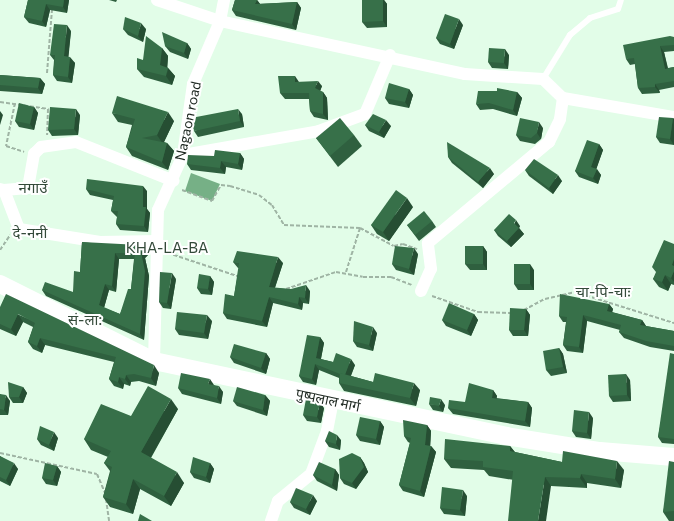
<!DOCTYPE html>
<html>
<head>
<meta charset="utf-8">
<style>
  body { margin:0 }
  #map { position:relative; width:674px; height:521px; overflow:hidden; background:#e2fde8; font-family:Commissioner,"Noto Sans Devanagari",sans-serif }
  div>[style] { position:absolute }
  [style*='--x'] { left:calc(var(--x)*1px); top:calc(var(--y)*1px); width:calc(var(--w)*1px); rotate:calc(var(--a)*1deg) }
  .water>* { inset:0; background:#76b086 }
  .path>* { height:2px; margin-top:-1px; transform-origin:0; background:repeating-linear-gradient(90deg,#9fb4a4 0 4px,transparent 0 6px) }
  .lane>* { height:6px; margin:-3px; padding:0 3px; transform-origin:3px; border-radius:3px; background:#fff }
  .street>* { height:12px; margin:-6px; padding:0 6px; transform-origin:6px; border-radius:6px; background:#fff }
  .secondary>* { height:18px; margin:-9px; padding:0 9px; transform-origin:9px; border-radius:9px; background:#fff }
  .wall>* { inset:0; background:#2f603f }
  .shaded-wall>* { inset:0; background:#264e33 }
  .building>* { inset:0; background:#377049 }
  span { translate:-50% -50%; white-space:nowrap; text-align:center; line-height:1.15; -webkit-text-stroke:4px #fff; paint-order:stroke }
  .street-label { font-size:14px; color:#1d2720 }
  .neighbourhood-label { font-size:15px; color:#344a3a }
</style>
</head>
<body>
<div id="map">
  <div class="water">
    <i style="clip-path:polygon(191px 173px,220px 184px,212px 201px,185px 191px)"></i>
  </div>
  <div class="path">
    <i style="--x:47;--y:73;--w:64;--a:-85.5"></i>
    <i style="--x:0;--y:102;--w:49;--a:8.3"></i>
    <i style="--x:48;--y:109;--w:26;--a:92"></i>
    <i style="--x:15;--y:103;--w:44;--a:101.8"></i>
    <i style="--x:6;--y:146;--w:19;--a:18"></i>
    <i style="--x:182;--y:190;--w:32;--a:20"></i>
    <i style="--x:212;--y:201;--w:18;--a:-61"></i>
    <i style="--x:221;--y:185;--w:9;--a:6"></i>
    <i style="--x:230;--y:186;--w:30;--a:17"></i>
    <i style="--x:259;--y:195;--w:16;--a:38"></i>
    <i style="--x:272;--y:205;--w:23;--a:59"></i>
    <i style="--x:284;--y:225;--w:76;--a:2.3"></i>
    <i style="--x:0;--y:250;--w:18;--a:-56"></i>
    <i style="--x:168;--y:253;--w:76;--a:18.4"></i>
    <i style="--x:346;--y:272;--w:46;--a:-72.3"></i>
    <i style="--x:360;--y:228;--w:38;--a:28"></i>
    <i style="--x:394;--y:246;--w:9;--a:-13"></i>
    <i style="--x:403;--y:244;--w:15;--a:20"></i>
    <i style="--x:286;--y:289;--w:53;--a:-18.8"></i>
    <i style="--x:336;--y:272;--w:27;--a:10"></i>
    <i style="--x:363;--y:277;--w:28;--a:0"></i>
    <i style="--x:391;--y:277;--w:22;--a:21"></i>
    <i style="--x:432;--y:296;--w:49;--a:19.2"></i>
    <i style="--x:478;--y:312;--w:34;--a:2"></i>
    <i style="--x:524;--y:310;--w:24;--a:-28"></i>
    <i style="--x:545;--y:299;--w:31;--a:-13"></i>
    <i style="--x:575;--y:292;--w:104;--a:17.4"></i>
    <i style="--x:0;--y:453;--w:99;--a:12.2"></i>
    <i style="--x:97;--y:474;--w:21;--a:67"></i>
    <i style="--x:106;--y:499;--w:22;--a:82"></i>
  </div>
  <div class="lane">
    <i style="--x:543;--y:79;--w:52;--a:-58.5"></i>
    <i style="--x:570;--y:35;--w:26;--a:-40"></i>
    <i style="--x:590;--y:18;--w:29;--a:-18"></i>
    <i style="--x:618;--y:9;--w:9;--a:-72"></i>
  </div>
  <div class="street">
    <i style="--x:157;--y:0;--w:66;--a:18.4"></i>
    <i style="--x:220;--y:21;--w:251;--a:12.2"></i>
    <i style="--x:465;--y:74;--w:78;--a:3.7"></i>
    <i style="--x:543;--y:79;--w:28;--a:44"></i>
    <i style="--x:563;--y:98;--w:113;--a:9.7"></i>
    <i style="--x:183;--y:155;--w:138;--a:-10"></i>
    <i style="--x:319;--y:131;--w:49;--a:-20.3"></i>
    <i style="--x:365;--y:114;--w:64;--a:-67"></i>
    <i style="--x:0;--y:189;--w:4;--a:14"></i>
    <i style="--x:4;--y:190;--w:42;--a:69"></i>
    <i style="--x:19;--y:229;--w:82;--a:9.1"></i>
    <i style="--x:100;--y:242;--w:57;--a:-1"></i>
    <i style="--x:4;--y:190;--w:24;--a:-5"></i>
    <i style="--x:28;--y:188;--w:35;--a:-80"></i>
    <i style="--x:34;--y:154;--w:10;--a:-45"></i>
    <i style="--x:41;--y:147;--w:35;--a:-8"></i>
    <i style="--x:76;--y:142;--w:105;--a:21.7"></i>
    <i style="--x:421;--y:291;--w:24;--a:-66"></i>
    <i style="--x:431;--y:269;--w:26;--a:-97"></i>
    <i style="--x:428;--y:243;--w:158;--a:-39.9"></i>
    <i style="--x:549;--y:142;--w:25;--a:-64"></i>
    <i style="--x:560;--y:119;--w:21;--a:-82"></i>
    <i style="--x:154;--y:361;--w:151;--a:-88.5"></i>
    <i style="--x:158;--y:210;--w:60;--a:-65.6"></i>
    <i style="--x:183;--y:155;--w:72;--a:-82"></i>
    <i style="--x:193;--y:84;--w:69;--a:-66.8"></i>
    <i style="--x:220;--y:21;--w:21;--a:-79"></i>
    <i style="--x:271;--y:521;--w:21;--a:-71"></i>
    <i style="--x:278;--y:501;--w:43;--a:-39.3"></i>
    <i style="--x:311;--y:474;--w:46;--a:-69.6"></i>
    <i style="--x:327;--y:431;--w:31;--a:-79"></i>
  </div>
  <div class="secondary">
    <i style="--x:0;--y:284;--w:172;--a:26.6"></i>
    <i style="--x:154;--y:361;--w:360;--a:12"></i>
    <i style="--x:506;--y:436;--w:95;--a:9.1"></i>
    <i style="--x:600;--y:451;--w:74;--a:4.6"></i>
  </div>
  <div class="wall">
    <i style="clip-path:polygon(28px 0,69px 0,67px 13px,50px 10px,46px 27px,29px 23px,24px 17px)"></i>
    <i style="clip-path:polygon(109px 0,117px 0,116px 2px)"></i>
    <i style="clip-path:polygon(235px 0,257px 0,260px 4px,297px 2px,301px 8px,296px 30px,236px 16px,232px 10px)"></i>
    <i style="clip-path:polygon(362px 0,384px 0,387px 4px,387px 27px,367px 28px,362px 22px)"></i>
    <i style="clip-path:polygon(463px 25px,454px 49px,440px 44px,436px 38px)"></i>
    <i style="clip-path:polygon(123px 29px,146px 29px,143px 42px,128px 35px)"></i>
    <i style="clip-path:polygon(71px 31px,68px 57px,75px 63px,72px 83px,57px 81px,53px 75px,54px 60px,50px 55px)"></i>
    <i style="clip-path:polygon(674px 37px,674px 51px,664px 52px,668px 68px,674px 67px,674px 87px,659px 90px,660px 93px,642px 94px,638px 88px,635px 64px,630px 65px,626px 59px)"></i>
    <i style="clip-path:polygon(187px 43px,191px 49px,188px 59px,170px 52px,165px 46px)"></i>
    <i style="clip-path:polygon(162px 48px,168px 56px,167px 67px,168px 68px,175px 76px,172px 85px,144px 77px,137px 69px,143px 60px)"></i>
    <i style="clip-path:polygon(509px 55px,508px 69px,492px 68px,488px 62px)"></i>
    <i style="clip-path:polygon(0 75px,40px 78px,45px 84px,42px 94px,0 91px)"></i>
    <i style="clip-path:polygon(299px 82px,322px 86px,320px 91px,323px 92px,327px 98px,328px 120px,314px 117px,310px 111px,309px 99px,285px 99px,280px 93px)"></i>
    <i style="clip-path:polygon(409px 89px,413px 95px,409px 108px,389px 104px,385px 98px)"></i>
    <i style="clip-path:polygon(517px 92px,522px 98px,517px 116px,493px 109px,480px 110px,476px 104px)"></i>
    <i style="clip-path:polygon(34px 107px,38px 113px,34px 130px,19px 127px,15px 121px)"></i>
    <i style="clip-path:polygon(112px 113px,174px 121px,164px 142px,167px 143px,174px 151px,168px 170px,132px 156px,126px 147px,132px 125px,118px 122px)"></i>
    <i style="clip-path:polygon(242px 114px,244px 127px,198px 137px,194px 131px)"></i>
    <i style="clip-path:polygon(80px 115px,78px 135px,52px 136px,48px 130px)"></i>
    <i style="clip-path:polygon(673px 118px,674px 119px,674px 145px,660px 143px,656px 137px)"></i>
    <i style="clip-path:polygon(365px 125px,391px 126px,384px 138px,369px 131px)"></i>
    <i style="clip-path:polygon(543px 128px,541px 139px,535px 144px,520px 141px,516px 135px)"></i>
    <i style="clip-path:polygon(354px 135px,362px 146px,338px 167px,316px 138px)"></i>
    <i style="clip-path:polygon(599px 144px,603px 150px,596px 169px,601px 175px,598px 184px,579px 177px,575px 171px)"></i>
    <i style="clip-path:polygon(240px 153px,244px 159px,242px 170px,226px 167px,225px 174px,191px 170px,187px 164px,214px 156px)"></i>
    <i style="clip-path:polygon(448px 157px,494px 174px,483px 188px,452px 163px)"></i>
    <i style="clip-path:polygon(525px 170px,562px 181px,553px 194px,529px 176px)"></i>
    <i style="clip-path:polygon(86px 189px,147px 191px,147px 209px,150px 213px,148px 232px,120px 230px,116px 224px,117px 217px,111px 211px,113px 200px,90px 195px)"></i>
    <i style="clip-path:polygon(413px 207px,389px 241px,377px 234px,371px 225px)"></i>
    <i style="clip-path:polygon(432px 221px,436px 227px,419px 241px,407px 225px)"></i>
    <i style="clip-path:polygon(520px 226px,519px 228px,524px 234px,511px 247px,498px 236px,494px 230px)"></i>
    <i style="clip-path:polygon(evenodd,82px 242px,144px 249px,148px 255px,145px 258px,149px 276px,144px 340px,46px 296px,42px 290px,73px 292px,80px 272px,82px 242px,119px 259px,134px 259px,131px 289px,120px 314px,104px 308px,109px 290px,116px 292px,119px 259px)"></i>
    <i style="clip-path:polygon(674px 244px,674px 285px,671px 284px,668px 291px,659px 287px,653px 279px)"></i>
    <i style="clip-path:polygon(483px 246px,487px 252px,487px 270px,470px 270px,465px 264px)"></i>
    <i style="clip-path:polygon(418px 254px,414px 275px,396px 270px,392px 264px)"></i>
    <i style="clip-path:polygon(233px 262px,283px 263px,275px 288px,310px 291px,309px 304px,303px 303px,302px 310px,273px 303px,267px 327px,227px 319px,223px 313px,234px 296px,239px 268px,238px 268px)"></i>
    <i style="clip-path:polygon(534px 270px,534px 290px,518px 290px,514px 284px)"></i>
    <i style="clip-path:polygon(210px 276px,214px 282px,212px 295px,201px 294px,197px 288px)"></i>
    <i style="clip-path:polygon(176px 279px,171px 309px,163px 308px,159px 302px)"></i>
    <i style="clip-path:polygon(609px 304px,613px 309px,612px 312px,642px 320px,646px 326px,674px 331px,674px 351px,650px 347px,624px 338px,619px 332px,620px 330px,587px 321px,583px 353px,567px 351px,563px 345px,566px 322px,563px 322px,559px 316px)"></i>
    <i style="clip-path:polygon(0 307px,159px 373px,156px 386px,139px 381px,131px 382px,130px 386px,124px 384px,123px 389px,114px 386px,109px 379px,114px 362px,45px 345px,42px 353px,33px 349px,28px 342px,33px 327px,23px 322px,16px 336px,0 329px)"></i>
    <i style="clip-path:polygon(526px 309px,530px 315px,528px 336px,513px 336px,509px 330px)"></i>
    <i style="clip-path:polygon(474px 314px,478px 320px,471px 336px,446px 326px,442px 320px)"></i>
    <i style="clip-path:polygon(212px 321px,208px 339px,179px 335px,175px 329px)"></i>
    <i style="clip-path:polygon(377px 333px,373px 351px,357px 347px,353px 341px)"></i>
    <i style="clip-path:polygon(320px 337px,324px 343px,321px 359px,333px 362px,355px 365px,351px 376px,373px 382px,420px 390px,416px 406px,344px 391px,339px 383px,339px 378px,319px 370px,316px 385px,303px 382px,299px 376px)"></i>
    <i style="clip-path:polygon(559px 348px,563px 354px,567px 373px,551px 376px,546px 370px)"></i>
    <i style="clip-path:polygon(266px 353px,270px 359px,266px 374px,234px 363px,230px 357px)"></i>
    <i style="clip-path:polygon(674px 354px,674px 444px,662px 443px,658px 437px)"></i>
    <i style="clip-path:polygon(630px 380px,631px 401px,613px 402px,609px 396px)"></i>
    <i style="clip-path:polygon(214px 385px,223px 392px,221px 404px,182px 394px,178px 388px)"></i>
    <i style="clip-path:polygon(23px 387px,27px 393px,23px 403px,13px 403px,9px 397px)"></i>
    <i style="clip-path:polygon(493px 390px,497px 396px,496px 398px,528px 402px,532px 408px,530px 427px,453px 414px,448px 408px,465px 402px)"></i>
    <i style="clip-path:polygon(0 394px,10px 401px,8px 415px,0 415px)"></i>
    <i style="clip-path:polygon(265px 395px,270px 401px,267px 416px,237px 406px,233px 401px)"></i>
    <i style="clip-path:polygon(429px 404px,445px 405px,443px 412px,433px 410px)"></i>
    <i style="clip-path:polygon(324px 408px,321px 423px,307px 421px,303px 415px)"></i>
    <i style="clip-path:polygon(178px 409px,151px 458px,184px 483px,171px 506px,140px 489px,133px 514px,110px 507px,103px 497px,110px 471px,104px 463px,108px 457px,91px 450px,84px 439px,131px 416px)"></i>
    <i style="clip-path:polygon(593px 418px,591px 439px,576px 437px,572px 431px)"></i>
    <i style="clip-path:polygon(380px 421px,384px 427px,380px 445px,360px 441px,356px 435px)"></i>
    <i style="clip-path:polygon(427px 425px,431px 431px,430px 446px,431px 446px,436px 452px,424px 497px,403px 491px,399px 485px,410px 443px,408px 442px,404px 436px)"></i>
    <i style="clip-path:polygon(58px 438px,54px 451px,41px 445px,37px 439px)"></i>
    <i style="clip-path:polygon(341px 440px,340px 450px,329px 447px,325px 441px)"></i>
    <i style="clip-path:polygon(510px 446px,515px 452px,562px 462px,624px 470px,621px 488px,587px 483px,587px 488px,551px 486px,489px 476px,484px 470px,451px 468px,444px 459px)"></i>
    <i style="clip-path:polygon(0 456px,18px 469px,10px 486px,0 481px)"></i>
    <i style="clip-path:polygon(360px 457px,364px 463px,368px 472px,356px 489px,344px 484px,340px 478px)"></i>
    <i style="clip-path:polygon(674px 462px,674px 521px,669px 521px,663px 512px)"></i>
    <i style="clip-path:polygon(210px 463px,214px 469px,210px 483px,194px 478px,190px 472px)"></i>
    <i style="clip-path:polygon(57px 466px,61px 472px,57px 486px,46px 484px,42px 478px)"></i>
    <i style="clip-path:polygon(335px 469px,339px 475px,337px 491px,317px 481px,313px 475px)"></i>
    <i style="clip-path:polygon(467px 496px,465px 516px,444px 514px,440px 508px)"></i>
    <i style="clip-path:polygon(317px 501px,310px 515px,294px 508px,290px 502px)"></i>
  </div>
  <div class="shaded-wall">
    <i style="clip-path:polygon(64px 0,69px 0,67px 13px,63px 7px)"></i>
    <i style="clip-path:polygon(257px 0,261px 5px,255px 4px)"></i>
    <i style="clip-path:polygon(383px 0,384px 0,387px 4px,387px 27px,383px 21px)"></i>
    <i style="clip-path:polygon(297px 2px,301px 8px,296px 30px,292px 24px)"></i>
    <i style="clip-path:polygon(46px 4px,50px 10px,46px 27px,42px 21px)"></i>
    <i style="clip-path:polygon(459px 19px,463px 25px,454px 49px,450px 44px)"></i>
    <i style="clip-path:polygon(141px 23px,146px 29px,143px 42px,138px 36px)"></i>
    <i style="clip-path:polygon(67px 25px,71px 31px,68px 62px,64px 56px)"></i>
    <i style="clip-path:polygon(187px 43px,191px 49px,188px 59px,184px 53px)"></i>
    <i style="clip-path:polygon(660px 46px,664px 52px,669px 75px,665px 69px)"></i>
    <i style="clip-path:polygon(162px 48px,168px 56px,167px 74px,168px 68px,175px 76px,172px 85px,166px 76px,160px 65px)"></i>
    <i style="clip-path:polygon(505px 49px,509px 55px,508px 69px,504px 63px)"></i>
    <i style="clip-path:polygon(70px 57px,75px 63px,72px 83px,68px 77px)"></i>
    <i style="clip-path:polygon(295px 76px,299px 82px,295px 82px)"></i>
    <i style="clip-path:polygon(40px 78px,45px 84px,42px 94px,38px 88px)"></i>
    <i style="clip-path:polygon(318px 81px,322px 86px,319px 94px,315px 88px)"></i>
    <i style="clip-path:polygon(655px 84px,659px 90px,660px 93px,655px 87px)"></i>
    <i style="clip-path:polygon(409px 89px,413px 95px,409px 108px,405px 102px)"></i>
    <i style="clip-path:polygon(323px 92px,327px 98px,328px 120px,323px 114px)"></i>
    <i style="clip-path:polygon(517px 92px,522px 98px,517px 116px,513px 110px)"></i>
    <i style="clip-path:polygon(34px 107px,38px 113px,34px 130px,30px 124px)"></i>
    <i style="clip-path:polygon(76px 109px,80px 115px,78px 135px,74px 129px)"></i>
    <i style="clip-path:polygon(238px 109px,242px 114px,244px 127px,240px 121px)"></i>
    <i style="clip-path:polygon(0 111px,3px 115px,0 125px)"></i>
    <i style="clip-path:polygon(168px 112px,174px 121px,163px 144px,157px 135px)"></i>
    <i style="clip-path:polygon(673px 118px,674px 119px,674px 145px,670px 139px)"></i>
    <i style="clip-path:polygon(386px 120px,391px 126px,384px 138px,379px 132px)"></i>
    <i style="clip-path:polygon(539px 122px,543px 128px,541px 139px,537px 133px)"></i>
    <i style="clip-path:polygon(167px 143px,174px 151px,168px 170px,162px 162px)"></i>
    <i style="clip-path:polygon(599px 144px,603px 150px,595px 173px,591px 167px)"></i>
    <i style="clip-path:polygon(240px 153px,244px 159px,242px 170px,238px 164px)"></i>
    <i style="clip-path:polygon(221px 161px,226px 167px,225px 174px,220px 168px)"></i>
    <i style="clip-path:polygon(490px 168px,494px 174px,483px 188px,478px 182px)"></i>
    <i style="clip-path:polygon(597px 169px,601px 175px,598px 184px,593px 178px)"></i>
    <i style="clip-path:polygon(558px 175px,562px 181px,553px 194px,549px 188px)"></i>
    <i style="clip-path:polygon(143px 186px,147px 191px,147px 209px,150px 213px,148px 232px,144px 226px,143px 207px)"></i>
    <i style="clip-path:polygon(407px 198px,413px 207px,389px 241px,383px 232px)"></i>
    <i style="clip-path:polygon(516px 220px,520px 226px,519px 228px,524px 234px,511px 247px,507px 241px)"></i>
    <i style="clip-path:polygon(483px 246px,487px 252px,487px 270px,483px 264px)"></i>
    <i style="clip-path:polygon(414px 248px,418px 254px,414px 275px,409px 269px)"></i>
    <i style="clip-path:polygon(144px 249px,148px 255px,145px 258px,149px 276px,144px 340px,140px 334px,141px 252px)"></i>
    <i style="clip-path:polygon(115px 253px,119px 259px,116px 292px,112px 286px)"></i>
    <i style="clip-path:polygon(278px 257px,283px 263px,273px 293px,269px 287px)"></i>
    <i style="clip-path:polygon(674px 259px,674px 268px,672px 265px)"></i>
    <i style="clip-path:polygon(530px 264px,534px 270px,534px 290px,530px 284px)"></i>
    <i style="clip-path:polygon(674px 271px,674px 282px,671px 278px)"></i>
    <i style="clip-path:polygon(172px 273px,176px 279px,171px 309px,167px 303px)"></i>
    <i style="clip-path:polygon(665px 275px,671px 284px,668px 291px,662px 282px)"></i>
    <i style="clip-path:polygon(210px 276px,214px 282px,212px 295px,208px 289px)"></i>
    <i style="clip-path:polygon(105px 284px,109px 290px,103px 311px,99px 305px)"></i>
    <i style="clip-path:polygon(306px 285px,310px 291px,309px 304px,305px 298px)"></i>
    <i style="clip-path:polygon(269px 297px,273px 303px,267px 327px,262px 321px)"></i>
    <i style="clip-path:polygon(299px 297px,303px 303px,302px 310px,298px 304px)"></i>
    <i style="clip-path:polygon(609px 304px,613px 309px,611px 317px,607px 311px)"></i>
    <i style="clip-path:polygon(526px 309px,530px 315px,528px 336px,524px 330px)"></i>
    <i style="clip-path:polygon(18px 314px,23px 322px,16px 336px,11px 329px)"></i>
    <i style="clip-path:polygon(474px 314px,478px 320px,471px 336px,467px 330px)"></i>
    <i style="clip-path:polygon(207px 315px,212px 321px,208px 339px,204px 333px)"></i>
    <i style="clip-path:polygon(583px 315px,587px 321px,583px 353px,579px 347px)"></i>
    <i style="clip-path:polygon(642px 320px,646px 326px,640px 325px)"></i>
    <i style="clip-path:polygon(373px 327px,377px 333px,373px 351px,369px 345px)"></i>
    <i style="clip-path:polygon(320px 337px,324px 343px,320px 363px,316px 358px)"></i>
    <i style="clip-path:polygon(40px 338px,45px 345px,42px 353px,37px 346px)"></i>
    <i style="clip-path:polygon(559px 348px,563px 354px,567px 373px,563px 367px)"></i>
    <i style="clip-path:polygon(266px 353px,270px 359px,266px 374px,261px 368px)"></i>
    <i style="clip-path:polygon(351px 359px,355px 365px,348px 382px,344px 376px)"></i>
    <i style="clip-path:polygon(315px 364px,319px 370px,316px 385px,312px 379px)"></i>
    <i style="clip-path:polygon(154px 365px,159px 373px,156px 386px,151px 378px)"></i>
    <i style="clip-path:polygon(626px 374px,630px 380px,631px 401px,627px 395px)"></i>
    <i style="clip-path:polygon(126px 375px,131px 382px,130px 386px,125px 379px)"></i>
    <i style="clip-path:polygon(119px 377px,124px 384px,123px 389px,118px 382px)"></i>
    <i style="clip-path:polygon(210px 379px,214px 385px,212px 390px,208px 384px)"></i>
    <i style="clip-path:polygon(414px 383px,420px 390px,416px 406px,410px 398px)"></i>
    <i style="clip-path:polygon(219px 386px,223px 392px,221px 404px,217px 398px)"></i>
    <i style="clip-path:polygon(23px 387px,27px 393px,23px 403px,19px 397px)"></i>
    <i style="clip-path:polygon(493px 390px,497px 396px,496px 404px,492px 398px)"></i>
    <i style="clip-path:polygon(6px 395px,10px 401px,8px 415px,4px 410px)"></i>
    <i style="clip-path:polygon(265px 395px,270px 401px,267px 416px,263px 410px)"></i>
    <i style="clip-path:polygon(171px 399px,178px 409px,148px 462px,141px 452px)"></i>
    <i style="clip-path:polygon(441px 399px,445px 405px,443px 412px,439px 406px)"></i>
    <i style="clip-path:polygon(320px 402px,324px 408px,321px 423px,317px 417px)"></i>
    <i style="clip-path:polygon(528px 402px,532px 408px,530px 427px,525px 421px)"></i>
    <i style="clip-path:polygon(589px 412px,593px 418px,591px 439px,587px 433px)"></i>
    <i style="clip-path:polygon(380px 421px,384px 427px,380px 445px,376px 439px)"></i>
    <i style="clip-path:polygon(427px 425px,431px 431px,430px 451px,425px 445px)"></i>
    <i style="clip-path:polygon(54px 432px,58px 438px,54px 451px,49px 445px)"></i>
    <i style="clip-path:polygon(337px 435px,341px 440px,340px 450px,336px 444px)"></i>
    <i style="clip-path:polygon(431px 446px,436px 452px,424px 497px,420px 491px)"></i>
    <i style="clip-path:polygon(510px 446px,517px 455px,510px 451px)"></i>
    <i style="clip-path:polygon(360px 457px,364px 463px,368px 472px,356px 489px,352px 483px)"></i>
    <i style="clip-path:polygon(617px 461px,624px 470px,621px 488px,615px 479px)"></i>
    <i style="clip-path:polygon(14px 463px,18px 469px,10px 486px,6px 480px)"></i>
    <i style="clip-path:polygon(210px 463px,214px 469px,210px 483px,206px 477px)"></i>
    <i style="clip-path:polygon(57px 466px,61px 472px,57px 486px,53px 480px)"></i>
    <i style="clip-path:polygon(335px 469px,339px 475px,337px 491px,332px 485px)"></i>
    <i style="clip-path:polygon(177px 472px,184px 483px,171px 506px,164px 496px)"></i>
    <i style="clip-path:polygon(581px 474px,587px 483px,587px 488px,580px 478px)"></i>
    <i style="clip-path:polygon(545px 477px,551px 486px,546px 521px,538px 521px)"></i>
    <i style="clip-path:polygon(133px 479px,140px 489px,133px 514px,126px 504px)"></i>
    <i style="clip-path:polygon(463px 490px,467px 496px,465px 516px,460px 510px)"></i>
    <i style="clip-path:polygon(313px 495px,317px 501px,310px 515px,306px 509px)"></i>
  </div>
  <div class="building">
    <i style="clip-path:polygon(28px 0,64px 0,63px 7px,46px 4px,42px 21px,24px 17px)"></i>
    <i style="clip-path:polygon(235px 0,257px 0,255px 4px,297px 2px,292px 24px,232px 10px)"></i>
    <i style="clip-path:polygon(362px 0,383px 0,383px 21px,362px 22px)"></i>
    <i style="clip-path:polygon(445px 14px,459px 19px,450px 44px,436px 38px)"></i>
    <i style="clip-path:polygon(125px 17px,141px 23px,138px 36px,123px 29px)"></i>
    <i style="clip-path:polygon(54px 24px,67px 25px,64px 56px,70px 57px,68px 77px,53px 75px,55px 55px,50px 55px)"></i>
    <i style="clip-path:polygon(162px 32px,187px 43px,184px 53px,165px 46px)"></i>
    <i style="clip-path:polygon(146px 36px,162px 48px,160px 65px,168px 68px,166px 76px,137px 69px,137px 58px,143px 60px)"></i>
    <i style="clip-path:polygon(670px 36px,674px 37px,674px 45px,660px 46px,665px 69px,674px 67px,674px 81px,655px 84px,655px 87px,638px 88px,634px 58px,626px 59px,623px 45px)"></i>
    <i style="clip-path:polygon(489px 48px,505px 49px,504px 63px,488px 62px)"></i>
    <i style="clip-path:polygon(0 75px,40px 78px,38px 88px,0 85px)"></i>
    <i style="clip-path:polygon(278px 76px,295px 76px,295px 82px,318px 81px,315px 88px,323px 92px,323px 114px,310px 111px,309px 93px,280px 93px)"></i>
    <i style="clip-path:polygon(389px 83px,409px 89px,405px 102px,385px 98px)"></i>
    <i style="clip-path:polygon(497px 88px,517px 92px,513px 110px,489px 103px,476px 104px,478px 91px,497px 91px)"></i>
    <i style="clip-path:polygon(117px 96px,168px 112px,157px 135px,142px 138px,167px 143px,162px 162px,126px 147px,135px 119px,112px 113px)"></i>
    <i style="clip-path:polygon(19px 103px,34px 107px,30px 124px,15px 121px)"></i>
    <i style="clip-path:polygon(50px 107px,76px 109px,74px 129px,48px 130px)"></i>
    <i style="clip-path:polygon(238px 109px,240px 121px,194px 131px,191px 118px)"></i>
    <i style="clip-path:polygon(373px 114px,386px 120px,379px 132px,365px 125px)"></i>
    <i style="clip-path:polygon(659px 117px,673px 118px,670px 139px,656px 137px)"></i>
    <i style="clip-path:polygon(340px 118px,354px 135px,330px 156px,316px 138px)"></i>
    <i style="clip-path:polygon(520px 118px,539px 122px,537px 133px,531px 138px,516px 135px)"></i>
    <i style="clip-path:polygon(587px 140px,599px 144px,591px 167px,597px 169px,593px 178px,575px 171px)"></i>
    <i style="clip-path:polygon(447px 142px,490px 168px,478px 182px,448px 157px)"></i>
    <i style="clip-path:polygon(215px 150px,240px 153px,238px 164px,221px 161px,220px 168px,187px 164px,188px 155px,214px 156px)"></i>
    <i style="clip-path:polygon(534px 159px,558px 175px,549px 188px,525px 170px)"></i>
    <i style="clip-path:polygon(87px 179px,143px 186px,143px 207px,146px 207px,144px 226px,116px 224px,118px 211px,111px 211px,114px 196px,86px 189px)"></i>
    <i style="clip-path:polygon(396px 190px,407px 198px,383px 232px,371px 225px)"></i>
    <i style="clip-path:polygon(424px 211px,432px 221px,415px 235px,407px 225px)"></i>
    <i style="clip-path:polygon(509px 214px,516px 220px,514px 223px,519px 228px,507px 241px,494px 230px)"></i>
    <i style="clip-path:polygon(664px 240px,674px 244px,674px 259px,672px 265px,674px 266px,674px 271px,671px 278px,665px 275px,662px 282px,653px 279px,656px 272px,652px 267px)"></i>
    <i style="clip-path:polygon(evenodd,82px 242px,140px 245px,144px 249px,141px 252px,145px 271px,140px 334px,42px 290px,45px 282px,73px 292px,74px 271px,80px 272px,82px 242px,115px 253px,135px 253px,131px 289px,128px 289px,120px 314px,99px 305px,105px 284px,112px 286px,115px 253px)"></i>
    <i style="clip-path:polygon(395px 246px,414px 248px,409px 269px,392px 264px)"></i>
    <i style="clip-path:polygon(465px 246px,483px 246px,483px 264px,465px 264px)"></i>
    <i style="clip-path:polygon(237px 251px,278px 257px,269px 287px,291px 289px,306px 285px,305px 298px,299px 297px,298px 304px,269px 297px,262px 321px,223px 313px,225px 294px,234px 296px,239px 263px,233px 262px)"></i>
    <i style="clip-path:polygon(514px 264px,530px 264px,530px 284px,514px 284px)"></i>
    <i style="clip-path:polygon(160px 272px,172px 273px,167px 303px,159px 302px)"></i>
    <i style="clip-path:polygon(199px 274px,210px 276px,208px 289px,197px 288px)"></i>
    <i style="clip-path:polygon(6px 294px,154px 365px,151px 378px,134px 374px,126px 375px,125px 379px,119px 377px,118px 382px,109px 379px,116px 357px,40px 338px,37px 346px,28px 342px,35px 323px,18px 314px,11px 329px,0 324px,0 307px)"></i>
    <i style="clip-path:polygon(560px 294px,609px 304px,607px 311px,642px 320px,640px 325px,674px 331px,674px 346px,646px 341px,619px 332px,621px 325px,583px 315px,579px 347px,563px 345px,567px 317px,559px 316px)"></i>
    <i style="clip-path:polygon(449px 303px,474px 314px,467px 330px,442px 320px)"></i>
    <i style="clip-path:polygon(510px 308px,526px 309px,524px 330px,509px 330px)"></i>
    <i style="clip-path:polygon(177px 312px,207px 315px,204px 333px,175px 329px)"></i>
    <i style="clip-path:polygon(354px 321px,373px 327px,369px 345px,353px 341px)"></i>
    <i style="clip-path:polygon(307px 335px,320px 337px,316px 358px,333px 362px,336px 353px,351px 359px,345px 375px,340px 373px,340px 374px,315px 364px,312px 379px,299px 376px)"></i>
    <i style="clip-path:polygon(234px 344px,266px 353px,261px 368px,230px 357px)"></i>
    <i style="clip-path:polygon(559px 348px,563px 367px,546px 370px,543px 351px)"></i>
    <i style="clip-path:polygon(670px 353px,674px 354px,674px 439px,658px 437px)"></i>
    <i style="clip-path:polygon(181px 373px,210px 379px,208px 384px,219px 386px,217px 398px,178px 388px)"></i>
    <i style="clip-path:polygon(340px 373px,373px 382px,375px 373px,414px 383px,410px 398px,339px 383px)"></i>
    <i style="clip-path:polygon(626px 374px,627px 395px,609px 396px,608px 375px)"></i>
    <i style="clip-path:polygon(8px 382px,23px 387px,19px 397px,9px 397px)"></i>
    <i style="clip-path:polygon(469px 383px,493px 390px,492px 398px,528px 402px,525px 421px,448px 408px,449px 400px,465px 402px)"></i>
    <i style="clip-path:polygon(148px 386px,171px 399px,141px 452px,177px 472px,164px 496px,133px 479px,126px 504px,103px 497px,112px 467px,104px 463px,111px 451px,84px 439px,101px 404px,131px 416px)"></i>
    <i style="clip-path:polygon(237px 387px,265px 395px,263px 410px,233px 401px)"></i>
    <i style="clip-path:polygon(0 394px,6px 395px,4px 410px,0 409px)"></i>
    <i style="clip-path:polygon(430px 397px,441px 399px,439px 406px,429px 404px)"></i>
    <i style="clip-path:polygon(306px 399px,320px 402px,317px 417px,303px 415px)"></i>
    <i style="clip-path:polygon(574px 410px,589px 412px,587px 433px,572px 431px)"></i>
    <i style="clip-path:polygon(360px 417px,380px 421px,376px 439px,356px 435px)"></i>
    <i style="clip-path:polygon(403px 420px,427px 425px,425px 445px,431px 446px,420px 491px,399px 485px,411px 438px,404px 436px)"></i>
    <i style="clip-path:polygon(40px 426px,54px 432px,49px 445px,37px 439px)"></i>
    <i style="clip-path:polygon(329px 431px,337px 435px,336px 444px,325px 441px)"></i>
    <i style="clip-path:polygon(445px 439px,510px 446px,510px 451px,562px 462px,563px 451px,617px 461px,615px 479px,581px 474px,580px 478px,545px 477px,538px 521px,508px 521px,513px 471px,483px 467px,483px 461px,444px 459px)"></i>
    <i style="clip-path:polygon(352px 453px,360px 457px,364px 467px,352px 483px,340px 478px,339px 459px)"></i>
    <i style="clip-path:polygon(0 456px,14px 463px,6px 480px,0 477px)"></i>
    <i style="clip-path:polygon(193px 457px,210px 463px,206px 477px,190px 472px)"></i>
    <i style="clip-path:polygon(669px 461px,674px 462px,674px 511px,663px 512px)"></i>
    <i style="clip-path:polygon(319px 462px,335px 469px,332px 485px,313px 475px)"></i>
    <i style="clip-path:polygon(45px 463px,57px 466px,53px 480px,42px 478px)"></i>
    <i style="clip-path:polygon(442px 487px,463px 490px,460px 510px,440px 508px)"></i>
    <i style="clip-path:polygon(296px 488px,313px 495px,306px 509px,290px 502px)"></i>
    <i style="clip-path:polygon(140px 514px,152px 521px,138px 521px)"></i>
  </div>
  <div class="street-label">
    <span style="left:188px;top:121px;rotate:-78deg">Nagaon road</span>
    <span style="left:328px;top:400px;rotate:12deg">पुष्पलाल मार्ग</span>
  </div>
  <div class="neighbourhood-label">
    <span style="left:33px;top:188px">नगाउँ</span>
    <span style="left:30px;top:233px">दे-ननी</span>
    <span style="left:167px;top:248px">KHA-LA-BA</span>
    <span style="left:603px;top:292px">चा-पि-चाः</span>
    <span style="left:85px;top:320px">सं-ला:</span>
  </div>
</div>
</body>
</html>
